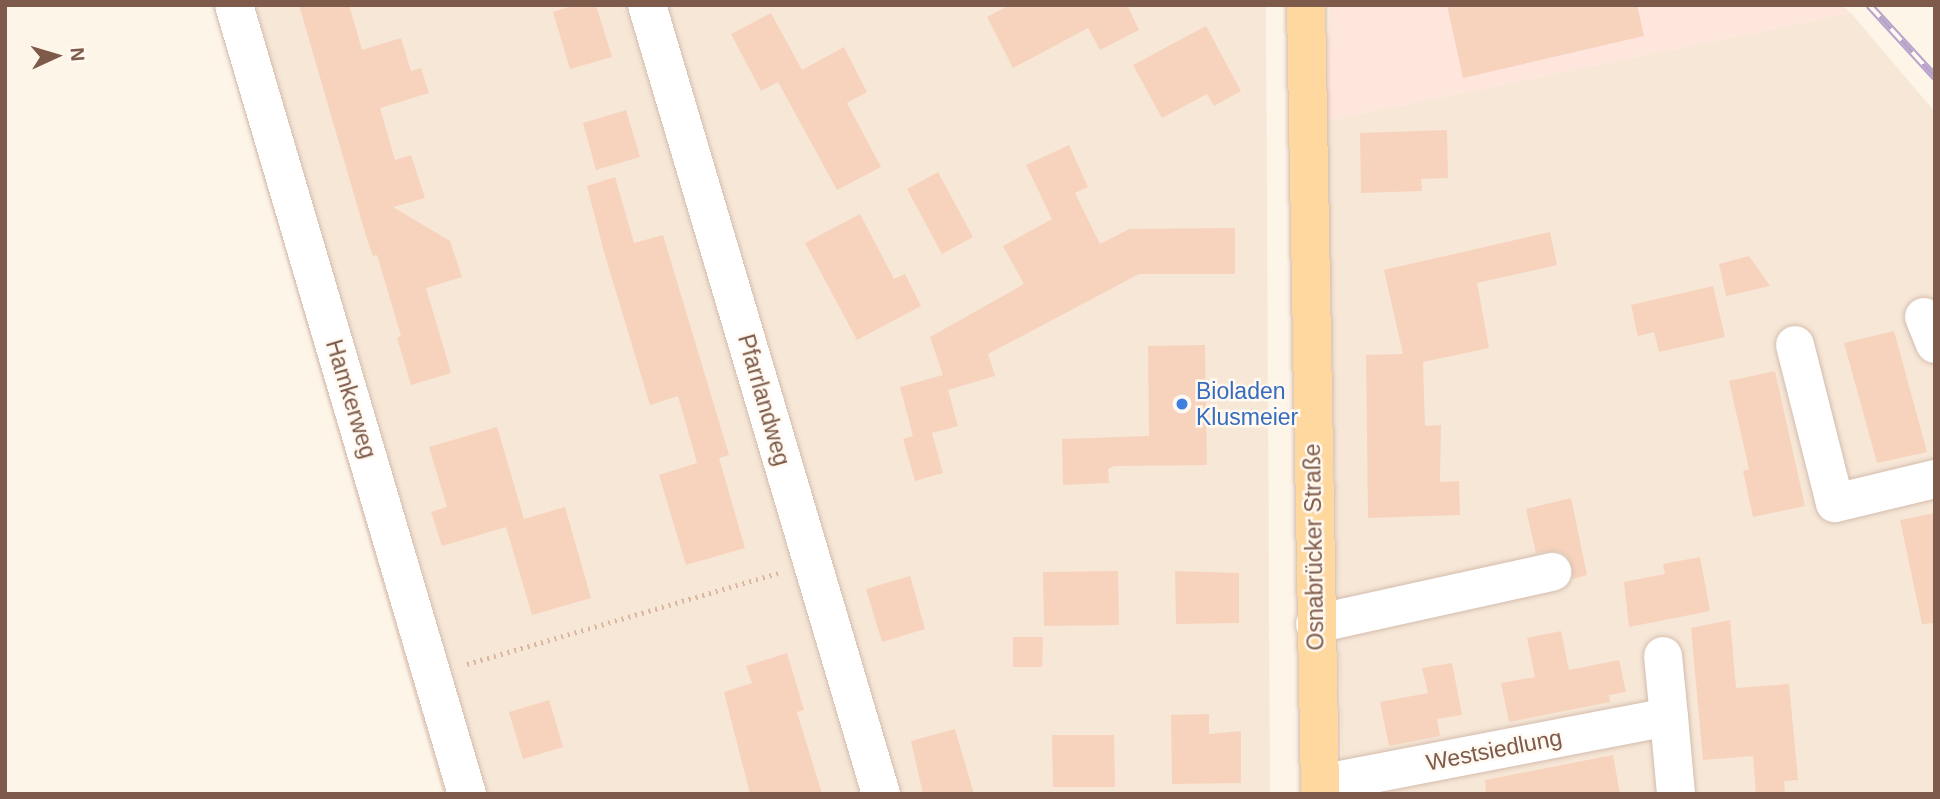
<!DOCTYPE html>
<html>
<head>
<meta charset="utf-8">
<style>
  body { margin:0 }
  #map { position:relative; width:1940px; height:799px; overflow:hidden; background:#fef5e9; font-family:Helvetica,sans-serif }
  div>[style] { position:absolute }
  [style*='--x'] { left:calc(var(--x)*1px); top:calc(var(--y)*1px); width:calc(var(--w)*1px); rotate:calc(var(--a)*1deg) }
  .residential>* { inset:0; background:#f7e7d7 }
  .commercial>* { inset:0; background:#ffe6dd }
  .building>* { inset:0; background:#f7d3be }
  .path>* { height:4.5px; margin-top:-2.25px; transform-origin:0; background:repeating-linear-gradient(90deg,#ddb6a0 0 2px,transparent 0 7px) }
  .roads { filter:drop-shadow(0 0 2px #d3bcad) drop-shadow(0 0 2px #d3bcad) }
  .minor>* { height:38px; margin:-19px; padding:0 19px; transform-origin:19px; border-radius:19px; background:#fff }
  .major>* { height:38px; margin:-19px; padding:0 19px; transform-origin:19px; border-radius:19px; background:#ffd8a0 }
  .rail>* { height:8px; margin-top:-4px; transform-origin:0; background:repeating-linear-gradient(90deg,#fff9f2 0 16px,#b8a4cb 0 32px); box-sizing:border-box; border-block:2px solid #b8a4cb }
  .dots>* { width:19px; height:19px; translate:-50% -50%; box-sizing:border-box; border:4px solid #fff9f2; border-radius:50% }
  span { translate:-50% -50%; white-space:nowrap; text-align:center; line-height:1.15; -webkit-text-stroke:5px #fff9f2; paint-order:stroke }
  .shop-label { font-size:23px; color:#366cbe }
  .left { translate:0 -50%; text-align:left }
  .street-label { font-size:23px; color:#7d5a49 }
  .frame { position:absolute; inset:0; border:7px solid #7d5a49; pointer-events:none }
  .north { position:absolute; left:21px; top:21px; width:70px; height:70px; -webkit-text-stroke:5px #fff9f2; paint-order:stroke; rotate:86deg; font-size:19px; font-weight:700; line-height:28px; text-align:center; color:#7d5a49 }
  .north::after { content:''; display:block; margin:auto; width:24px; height:32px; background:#7d5a49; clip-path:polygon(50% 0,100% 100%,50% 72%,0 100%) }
</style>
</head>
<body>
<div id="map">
  <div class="residential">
    <i style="clip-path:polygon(213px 5px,1266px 5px,1270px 794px,443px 794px)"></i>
    <i style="clip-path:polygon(1851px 13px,1935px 112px,1935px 794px,1343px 794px,1326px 121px)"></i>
  </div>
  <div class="commercial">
    <i style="clip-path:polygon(1330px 5px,1842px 5px,1851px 13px,1326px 121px)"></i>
  </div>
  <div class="building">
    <i style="clip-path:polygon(299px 5px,349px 5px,362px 50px,401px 38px,411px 71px,421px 68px,429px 93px,380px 108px,395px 160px,411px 155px,425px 198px,393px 207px,450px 241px,462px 277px,426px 288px,451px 373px,411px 385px,397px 338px,401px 336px,377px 255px,373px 256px,366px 236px)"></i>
    <i style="clip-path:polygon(575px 5px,596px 5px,612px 57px,570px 69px,553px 12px)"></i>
    <i style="clip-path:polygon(1010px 5px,1132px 5px,1128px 7px,1139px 30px,1100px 50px,1088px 28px,1013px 68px,987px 17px)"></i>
    <i style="clip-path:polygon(1447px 5px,1637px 5px,1644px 36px,1463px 78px)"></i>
    <i style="clip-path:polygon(771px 13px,802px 70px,844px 47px,867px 92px,847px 103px,881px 167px,837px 190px,778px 82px,761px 91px,731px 34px)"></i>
    <i style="clip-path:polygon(1206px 26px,1241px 91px,1214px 106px,1207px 94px,1162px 118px,1133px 65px)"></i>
    <i style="clip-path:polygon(626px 110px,640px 157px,596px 170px,583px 123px)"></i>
    <i style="clip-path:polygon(1447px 130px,1448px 178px,1421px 179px,1422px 191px,1361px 193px,1360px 133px)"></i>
    <i style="clip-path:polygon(1069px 145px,1088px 187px,1075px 193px,1100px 244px,1129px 229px,1235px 228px,1235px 274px,1139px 274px,988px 354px,995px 376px,948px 390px,958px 426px,932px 433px,943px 473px,915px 481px,903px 439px,913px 436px,900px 387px,943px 375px,930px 337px,1024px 284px,1003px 246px,1052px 219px,1026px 165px)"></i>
    <i style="clip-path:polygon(938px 172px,973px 237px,942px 254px,907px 189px)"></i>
    <i style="clip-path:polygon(615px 177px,634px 243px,663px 235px,729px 455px,719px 458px,745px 548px,686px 565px,659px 475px,697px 463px,678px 396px,650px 405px,604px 252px,587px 186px)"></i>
    <i style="clip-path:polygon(860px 214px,894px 279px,905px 274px,921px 306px,857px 340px,805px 243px)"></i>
    <i style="clip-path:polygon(1550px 232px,1557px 265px,1477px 283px,1489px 348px,1423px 362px,1425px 426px,1441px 425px,1440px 482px,1459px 481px,1460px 515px,1368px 518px,1366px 355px,1403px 354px,1384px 270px)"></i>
    <i style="clip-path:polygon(1749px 256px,1770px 286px,1726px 296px,1719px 264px)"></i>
    <i style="clip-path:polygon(1713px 286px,1725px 337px,1659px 352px,1654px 332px,1638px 336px,1631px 305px)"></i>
    <i style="clip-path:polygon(1894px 331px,1927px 452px,1877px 463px,1844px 343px)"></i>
    <i style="clip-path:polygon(1205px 345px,1207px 465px,1114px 466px,1108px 469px,1109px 483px,1063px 485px,1062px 439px,1149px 436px,1148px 346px)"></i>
    <i style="clip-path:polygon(1775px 371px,1805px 506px,1753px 517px,1743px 471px,1749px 469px,1729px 381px)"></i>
    <i style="clip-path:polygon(497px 427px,524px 519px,565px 507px,591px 598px,532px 615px,506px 527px,442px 546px,431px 512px,447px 507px,429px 447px)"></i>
    <i style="clip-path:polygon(1571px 498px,1587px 575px,1573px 579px,1568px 557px,1558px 551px,1536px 553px,1526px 509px)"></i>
    <i style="clip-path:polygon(1935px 513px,1935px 623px,1922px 624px,1900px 520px)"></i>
    <i style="clip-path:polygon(1700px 557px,1710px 611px,1629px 627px,1624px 582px,1665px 574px,1663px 564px)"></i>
    <i style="clip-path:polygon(1118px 571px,1119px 625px,1044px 626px,1043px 572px)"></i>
    <i style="clip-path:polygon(1175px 571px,1239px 573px,1239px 623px,1176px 624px)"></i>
    <i style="clip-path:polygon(910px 576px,925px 629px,882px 642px,866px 589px)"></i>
    <i style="clip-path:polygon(1730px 620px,1736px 688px,1789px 684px,1798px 780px,1784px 781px,1785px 794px,1756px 794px,1753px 756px,1703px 760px,1691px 628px)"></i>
    <i style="clip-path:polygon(1561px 631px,1569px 670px,1619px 660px,1626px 692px,1609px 695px,1610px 702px,1509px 722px,1501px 683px,1535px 677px,1527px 638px)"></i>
    <i style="clip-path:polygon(1013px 637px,1043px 637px,1042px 667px,1013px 667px)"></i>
    <i style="clip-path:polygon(787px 653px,804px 710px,797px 712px,822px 794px,750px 794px,724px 692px,752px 683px,746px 666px)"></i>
    <i style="clip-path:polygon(1452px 663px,1462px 715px,1437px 719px,1440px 736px,1389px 746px,1380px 702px,1428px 693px,1422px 668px)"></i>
    <i style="clip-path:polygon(549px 700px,563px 747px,523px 759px,509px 712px)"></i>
    <i style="clip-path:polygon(1209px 714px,1209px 734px,1241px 731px,1241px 783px,1172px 784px,1171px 715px)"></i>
    <i style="clip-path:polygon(955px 729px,974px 794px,923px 794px,911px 741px)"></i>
    <i style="clip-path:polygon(1052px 735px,1114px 735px,1115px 787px,1053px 787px)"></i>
    <i style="clip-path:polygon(1613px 755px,1620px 794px,1486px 794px,1485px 780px)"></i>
  </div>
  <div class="path">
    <i style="--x:467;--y:664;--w:324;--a:-16.3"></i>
  </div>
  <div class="roads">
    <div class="minor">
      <i style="--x:234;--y:5;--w:823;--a:73.55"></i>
      <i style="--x:647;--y:5;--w:823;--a:73.48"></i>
      <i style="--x:1924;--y:317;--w:29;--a:68"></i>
      <i style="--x:1795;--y:345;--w:163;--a:75.8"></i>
      <i style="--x:1835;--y:503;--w:103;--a:-13.5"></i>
      <i style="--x:1315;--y:624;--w:243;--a:-12.4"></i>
      <i style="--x:1663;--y:656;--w:61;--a:84.4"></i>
      <i style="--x:1320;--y:784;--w:355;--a:-10.9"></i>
      <i style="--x:1669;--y:717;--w:77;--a:84.8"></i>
    </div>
    <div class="major">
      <i style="--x:1306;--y:5;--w:789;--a:88.98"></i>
    </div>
  </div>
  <div class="rail">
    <i style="--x:1869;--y:5;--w:98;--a:47.5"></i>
  </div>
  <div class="dots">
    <i style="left:1182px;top:404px;background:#3f7fe0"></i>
  </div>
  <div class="shop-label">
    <span class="left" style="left:1196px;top:404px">Bioladen<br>Klusmeier</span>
  </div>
  <div class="street-label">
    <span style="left:351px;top:399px;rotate:73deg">Hamkerweg</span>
    <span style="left:764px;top:400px;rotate:74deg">Pfarrlandweg</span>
    <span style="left:1314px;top:547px;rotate:-91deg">Osnabrücker Straße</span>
    <span style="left:1494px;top:750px;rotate:-11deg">Westsiedlung</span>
  </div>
  <div class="frame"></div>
  <div class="north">N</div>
</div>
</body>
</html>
